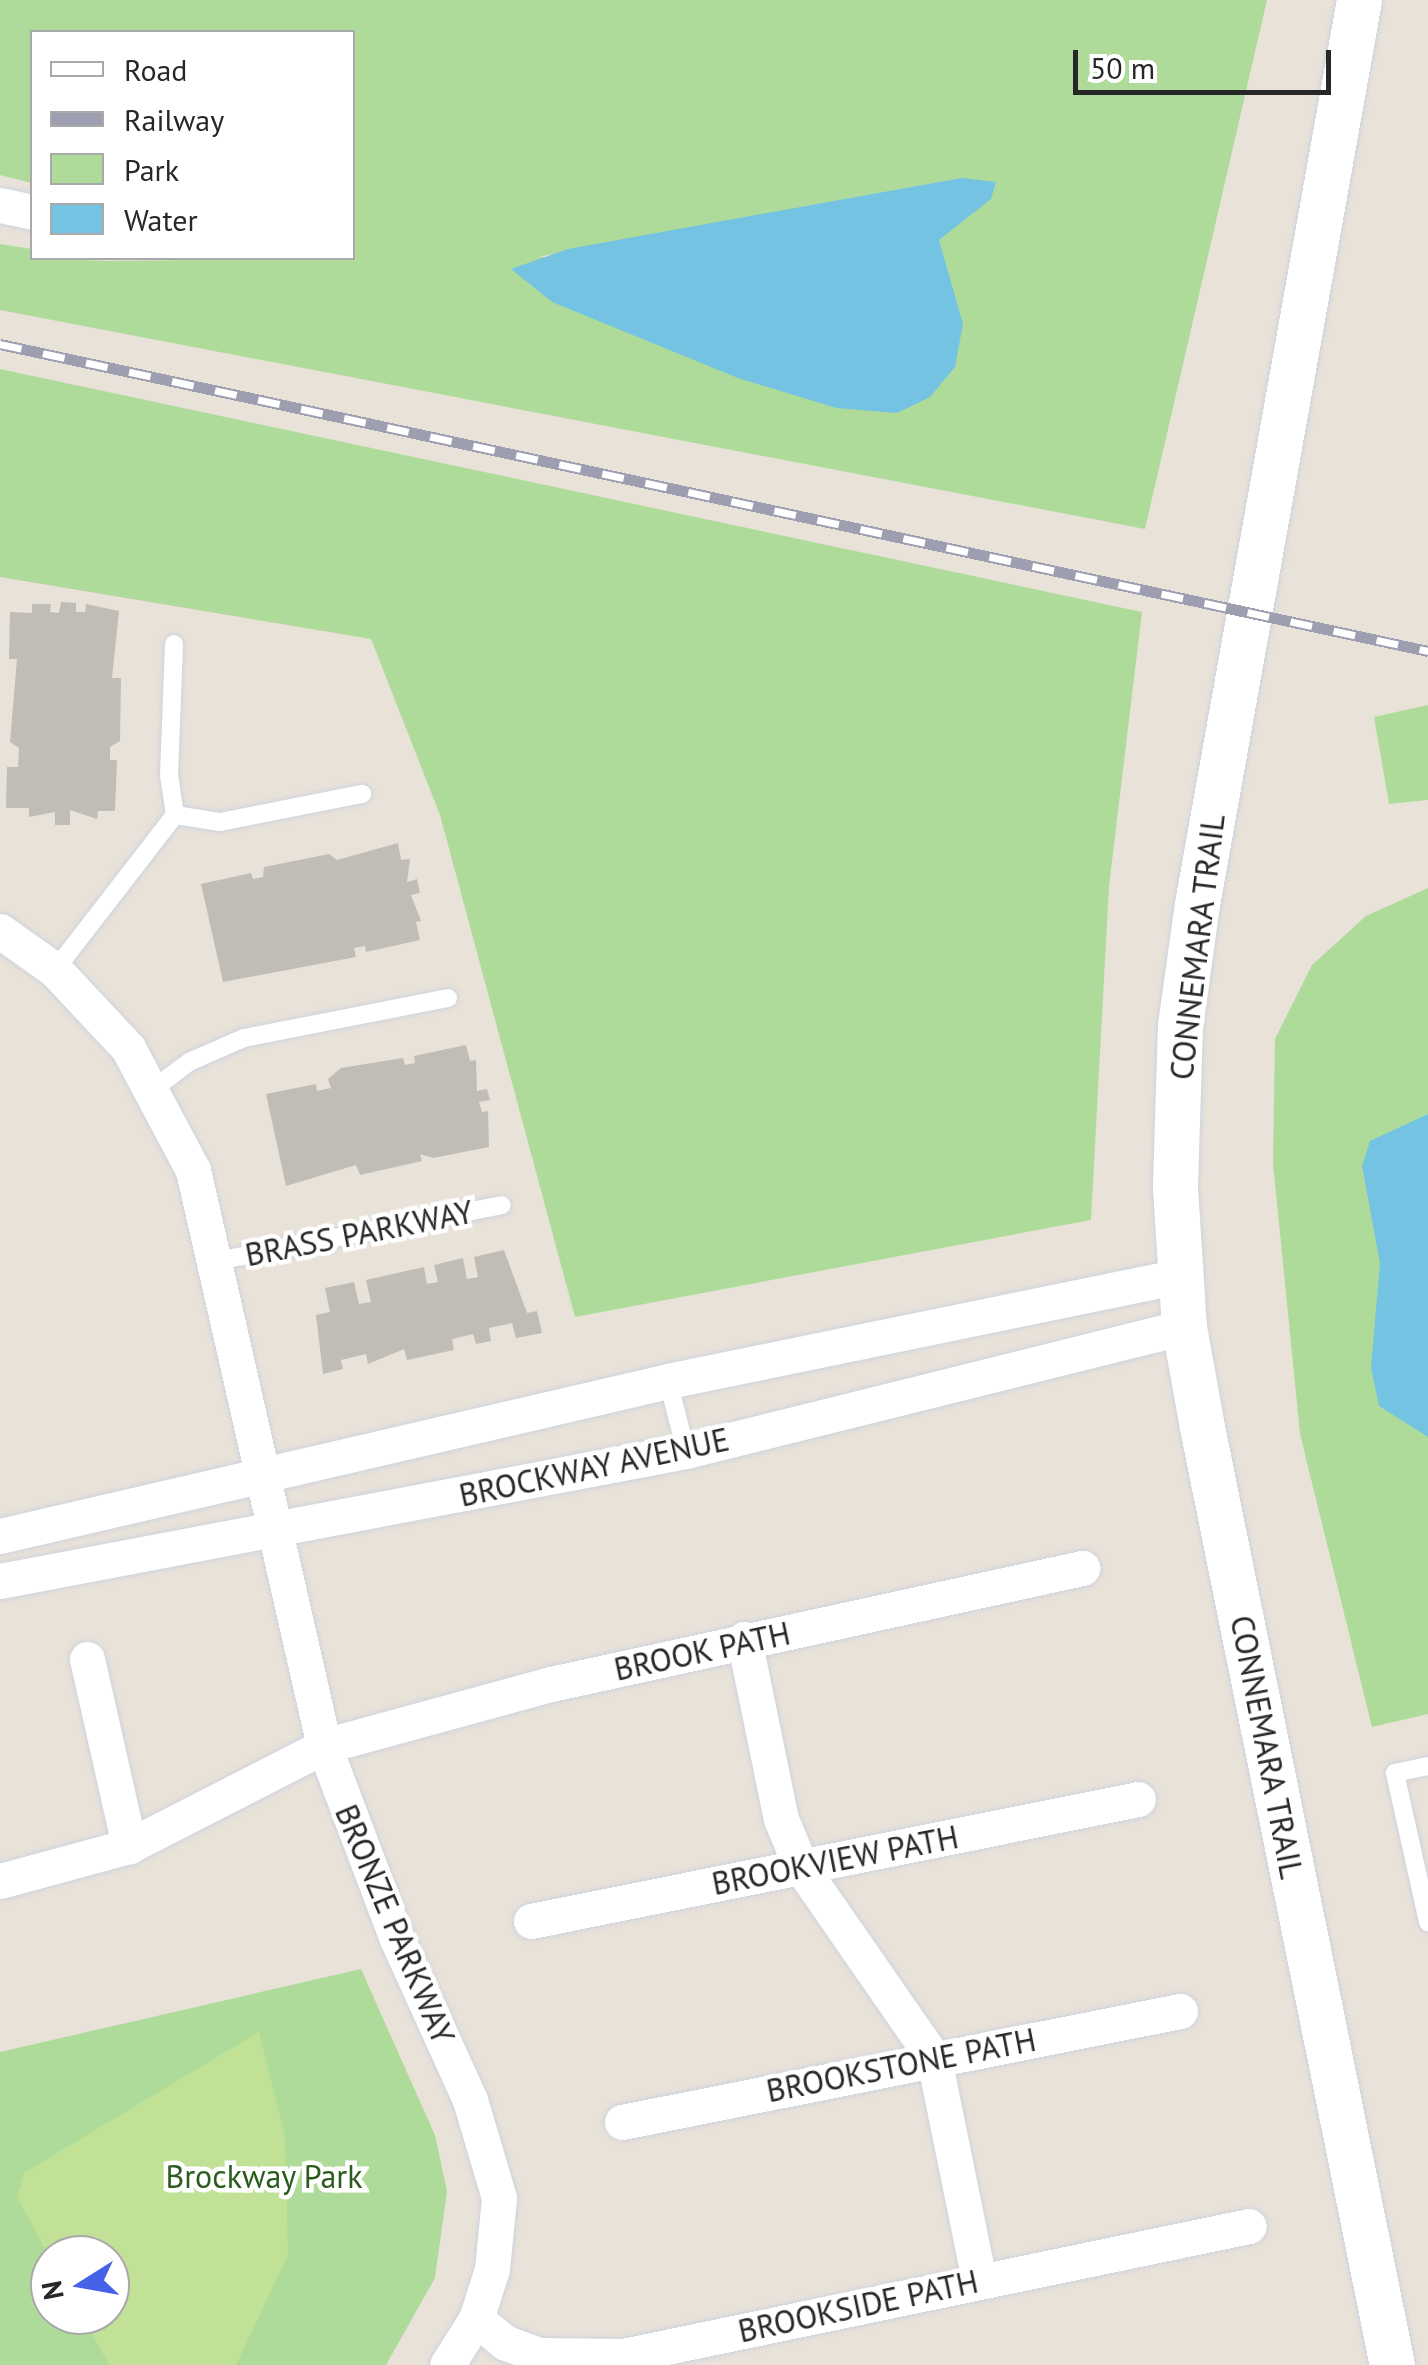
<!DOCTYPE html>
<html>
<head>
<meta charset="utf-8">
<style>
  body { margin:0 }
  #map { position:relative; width:1428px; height:2365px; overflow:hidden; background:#e8e2d9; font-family:"PT Sans",sans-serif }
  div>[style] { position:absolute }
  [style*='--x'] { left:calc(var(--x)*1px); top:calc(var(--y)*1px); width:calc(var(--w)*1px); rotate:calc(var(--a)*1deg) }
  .green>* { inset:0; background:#afdb9a }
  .pitch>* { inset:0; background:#c0e196 }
  .water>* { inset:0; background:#74c3e2 }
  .building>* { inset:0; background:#c0bcb6 }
  .roads { filter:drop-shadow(0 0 2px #cfd2df) drop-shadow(0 0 2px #cfd2df) }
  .service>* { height:18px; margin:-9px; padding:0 9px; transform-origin:9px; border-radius:9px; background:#fff }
  .minor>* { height:35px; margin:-17.5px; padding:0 17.5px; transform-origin:17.5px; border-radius:17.5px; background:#fff }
  .tertiary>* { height:45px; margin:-22.5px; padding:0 22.5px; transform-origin:22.5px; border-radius:22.5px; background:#fff }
  .rail>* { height:11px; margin-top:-5.5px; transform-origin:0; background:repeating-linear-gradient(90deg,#fff 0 22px,#9d9fb0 0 44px); box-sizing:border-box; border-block:2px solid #9d9fb0 }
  span { translate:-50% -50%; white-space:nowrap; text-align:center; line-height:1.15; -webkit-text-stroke:9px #fff; paint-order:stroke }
  .street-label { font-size:32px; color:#272727 }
  .park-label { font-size:32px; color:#2b5c1f }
  .legend { position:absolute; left:30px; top:30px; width:325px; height:230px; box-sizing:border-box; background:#fff; border:2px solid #a9a9a9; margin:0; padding:12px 18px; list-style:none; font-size:30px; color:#272727 }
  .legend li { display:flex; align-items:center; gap:20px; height:50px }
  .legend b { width:50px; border:2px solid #a9a9a9 }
  .north { position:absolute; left:30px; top:2235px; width:100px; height:100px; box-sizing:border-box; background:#fff; border:2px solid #a9a9a9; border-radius:50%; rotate:259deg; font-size:28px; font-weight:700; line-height:40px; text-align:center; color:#272727 }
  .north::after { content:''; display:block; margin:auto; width:35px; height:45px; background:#4662e9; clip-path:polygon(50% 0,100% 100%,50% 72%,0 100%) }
  .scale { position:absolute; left:1073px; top:50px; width:258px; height:45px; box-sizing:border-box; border:5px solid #272727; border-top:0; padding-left:12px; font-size:30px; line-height:35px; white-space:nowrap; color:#272727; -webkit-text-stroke:8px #fff; paint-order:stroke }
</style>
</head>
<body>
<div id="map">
  <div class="green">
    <i style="clip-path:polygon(evenodd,0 0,1267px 0,1145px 529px,0 310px,0 244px,32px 249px,32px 258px,108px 261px,352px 258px,352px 32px,32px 32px,32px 183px,0 175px,0 0,961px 178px,956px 225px,939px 240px,942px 257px,538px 257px,961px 178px)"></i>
    <i style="clip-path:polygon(0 369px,1142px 612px,1109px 886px,1091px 1220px,575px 1317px,440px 815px,371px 639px,0 577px)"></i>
    <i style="clip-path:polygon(1428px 705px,1428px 800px,1389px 804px,1374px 717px)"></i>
    <i style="clip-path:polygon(1428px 888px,1428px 1714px,1372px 1727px,1300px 1434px,1273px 1163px,1275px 1039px,1312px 965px,1366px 916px)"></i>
    <i style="clip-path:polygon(evenodd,361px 1969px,435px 2135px,447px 2191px,435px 2278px,386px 2365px,0 2365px,0 2052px,361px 1969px,50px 2255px,110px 2255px,110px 2315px,50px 2315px,50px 2255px)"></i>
  </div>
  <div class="pitch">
    <i style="clip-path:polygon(259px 2032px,285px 2137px,288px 2255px,236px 2365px,109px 2365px,82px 2315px,110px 2315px,110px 2255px,50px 2258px,17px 2197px,24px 2173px)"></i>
  </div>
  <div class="water">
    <i style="clip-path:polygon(961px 178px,996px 182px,991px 199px,939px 240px,963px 324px,955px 367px,930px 397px,897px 413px,836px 408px,738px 378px,552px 302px,511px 269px,568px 249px)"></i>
    <i style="clip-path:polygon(1428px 1114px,1428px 1437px,1379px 1406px,1371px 1368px,1380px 1263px,1362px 1166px,1370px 1141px)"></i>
  </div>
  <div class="building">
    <i style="clip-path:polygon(61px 602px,76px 603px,76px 612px,85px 612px,86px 604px,119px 611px,112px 678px,121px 678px,120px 741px,110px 747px,110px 760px,117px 760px,115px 811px,98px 811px,97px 819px,70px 810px,70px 825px,55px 825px,55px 812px,29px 817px,29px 808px,6px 808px,7px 767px,18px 767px,19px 748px,10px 742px,17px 659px,9px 659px,10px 612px,32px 613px,32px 604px,51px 604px,50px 612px,59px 613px)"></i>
    <i style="clip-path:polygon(398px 843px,401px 860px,410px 859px,407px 882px,417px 879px,420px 893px,411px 895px,421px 921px,416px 922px,420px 940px,366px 952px,365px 946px,354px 948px,356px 957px,223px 982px,201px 884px,251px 873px,253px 879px,263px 877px,264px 867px,329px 854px,337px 860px)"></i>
    <i style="clip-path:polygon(466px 1045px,470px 1061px,476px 1060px,477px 1091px,487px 1089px,490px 1100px,479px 1102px,482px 1112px,488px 1111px,489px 1147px,433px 1158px,420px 1154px,422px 1161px,360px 1175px,356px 1165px,286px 1186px,266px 1094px,316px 1084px,317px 1091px,331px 1088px,328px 1079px,341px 1068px,403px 1058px,405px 1065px,415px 1063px,414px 1056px)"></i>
    <i style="clip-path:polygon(504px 1250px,527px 1313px,537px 1311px,542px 1333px,516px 1338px,512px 1323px,489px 1328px,491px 1341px,476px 1344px,473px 1334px,452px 1339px,454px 1350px,407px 1360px,404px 1349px,368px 1364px,366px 1354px,341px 1360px,343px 1369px,323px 1374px,316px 1315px,330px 1312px,325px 1288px,354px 1282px,359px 1304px,371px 1302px,366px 1280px,424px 1267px,427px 1284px,438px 1282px,434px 1265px,463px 1258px,467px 1279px,478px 1277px,474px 1257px)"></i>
  </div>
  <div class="roads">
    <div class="service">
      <i style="--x:175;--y:815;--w:46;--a:8.8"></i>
      <i style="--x:220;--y:822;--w:145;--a:-11.2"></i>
      <i style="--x:55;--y:970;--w:196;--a:-52.3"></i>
      <i style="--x:175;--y:815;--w:40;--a:-98.5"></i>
      <i style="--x:169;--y:775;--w:131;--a:-87.8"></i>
      <i style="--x:155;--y:1088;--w:43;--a:-37.4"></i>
      <i style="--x:189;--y:1062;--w:60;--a:-23.6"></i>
      <i style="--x:244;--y:1038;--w:208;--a:-11.1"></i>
      <i style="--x:217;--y:1261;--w:290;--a:-11.1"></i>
      <i style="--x:668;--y:1381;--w:72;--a:75.6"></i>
      <i style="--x:1428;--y:1766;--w:34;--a:168"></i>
      <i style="--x:1395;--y:1773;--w:153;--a:77.5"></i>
    </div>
    <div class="minor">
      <i style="--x:0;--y:205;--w:33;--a:12"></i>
      <i style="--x:0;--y:931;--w:67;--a:35.3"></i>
      <i style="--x:55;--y:970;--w:107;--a:46.9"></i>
      <i style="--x:128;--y:1048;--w:138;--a:62"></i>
      <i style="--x:193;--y:1170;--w:591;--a:77.19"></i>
      <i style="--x:324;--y:1746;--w:206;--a:69.3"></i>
      <i style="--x:397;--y:1939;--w:177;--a:65.6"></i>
      <i style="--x:470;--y:2100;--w:102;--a:73.5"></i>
      <i style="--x:499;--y:2198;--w:71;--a:95.6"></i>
      <i style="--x:492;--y:2269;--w:52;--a:107.7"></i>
      <i style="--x:476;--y:2319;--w:54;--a:122.2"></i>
      <i style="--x:0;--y:1536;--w:686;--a:-13.06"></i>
      <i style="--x:668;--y:1381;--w:523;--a:-11.59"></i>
      <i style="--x:0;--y:1581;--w:698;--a:-10.73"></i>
      <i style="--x:686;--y:1451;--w:513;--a:-13.98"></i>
      <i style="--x:744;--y:1639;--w:184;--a:78.4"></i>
      <i style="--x:781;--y:1819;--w:52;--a:67.4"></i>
      <i style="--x:801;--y:1867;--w:234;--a:55.3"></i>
      <i style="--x:934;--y:2059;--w:226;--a:78.5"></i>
      <i style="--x:87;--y:1659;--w:192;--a:77.3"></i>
      <i style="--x:0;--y:1881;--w:134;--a:-15.2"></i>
      <i style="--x:129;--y:1846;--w:219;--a:-27.1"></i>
      <i style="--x:324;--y:1746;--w:235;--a:-15.3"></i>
      <i style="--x:551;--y:1684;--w:544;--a:-12.32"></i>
      <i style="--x:531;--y:1921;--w:619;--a:-11.36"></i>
      <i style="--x:622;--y:2122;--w:569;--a:-11.25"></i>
      <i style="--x:476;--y:2319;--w:38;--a:39"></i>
      <i style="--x:506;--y:2343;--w:35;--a:20"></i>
      <i style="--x:539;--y:2355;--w:84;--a:0.7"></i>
      <i style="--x:623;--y:2356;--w:639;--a:-11.73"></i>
    </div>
    <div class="tertiary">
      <i style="--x:1359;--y:0;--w:918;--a:100.16"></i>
      <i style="--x:1197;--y:904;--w:122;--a:98"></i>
      <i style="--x:1180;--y:1025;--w:163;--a:91.8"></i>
      <i style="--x:1175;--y:1188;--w:139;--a:86.3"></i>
      <i style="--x:1184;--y:1327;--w:102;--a:79.8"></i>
      <i style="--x:1202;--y:1427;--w:957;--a:78.55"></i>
    </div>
  </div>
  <div class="rail">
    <i style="--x:0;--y:344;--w:1461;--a:12.13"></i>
  </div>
  <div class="street-label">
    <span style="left:1197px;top:947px;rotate:-83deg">CONNEMARA TRAIL</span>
    <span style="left:359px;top:1233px;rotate:-11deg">BRASS PARKWAY</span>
    <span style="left:594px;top:1467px;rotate:-12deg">BROCKWAY AVENUE</span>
    <span style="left:702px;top:1651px;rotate:-12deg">BROOK PATH</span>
    <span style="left:1267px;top:1747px;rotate:79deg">CONNEMARA TRAIL</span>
    <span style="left:835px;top:1860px;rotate:-11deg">BROOKVIEW PATH</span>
    <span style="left:395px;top:1924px;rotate:67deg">BRONZE PARKWAY</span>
    <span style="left:901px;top:2065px;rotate:-11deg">BROOKSTONE PATH</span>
    <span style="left:858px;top:2306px;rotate:-12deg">BROOKSIDE PATH</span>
  </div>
  <div class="park-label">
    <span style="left:264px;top:2176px">Brockway Park</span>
  </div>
  <ul class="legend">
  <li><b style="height:12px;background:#fff"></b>Road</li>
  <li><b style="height:12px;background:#9d9fb0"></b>Railway</li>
  <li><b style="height:28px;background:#afdb9a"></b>Park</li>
  <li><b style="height:28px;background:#74c3e2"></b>Water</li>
  </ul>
  <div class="north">N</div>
  <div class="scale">50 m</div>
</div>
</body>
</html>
